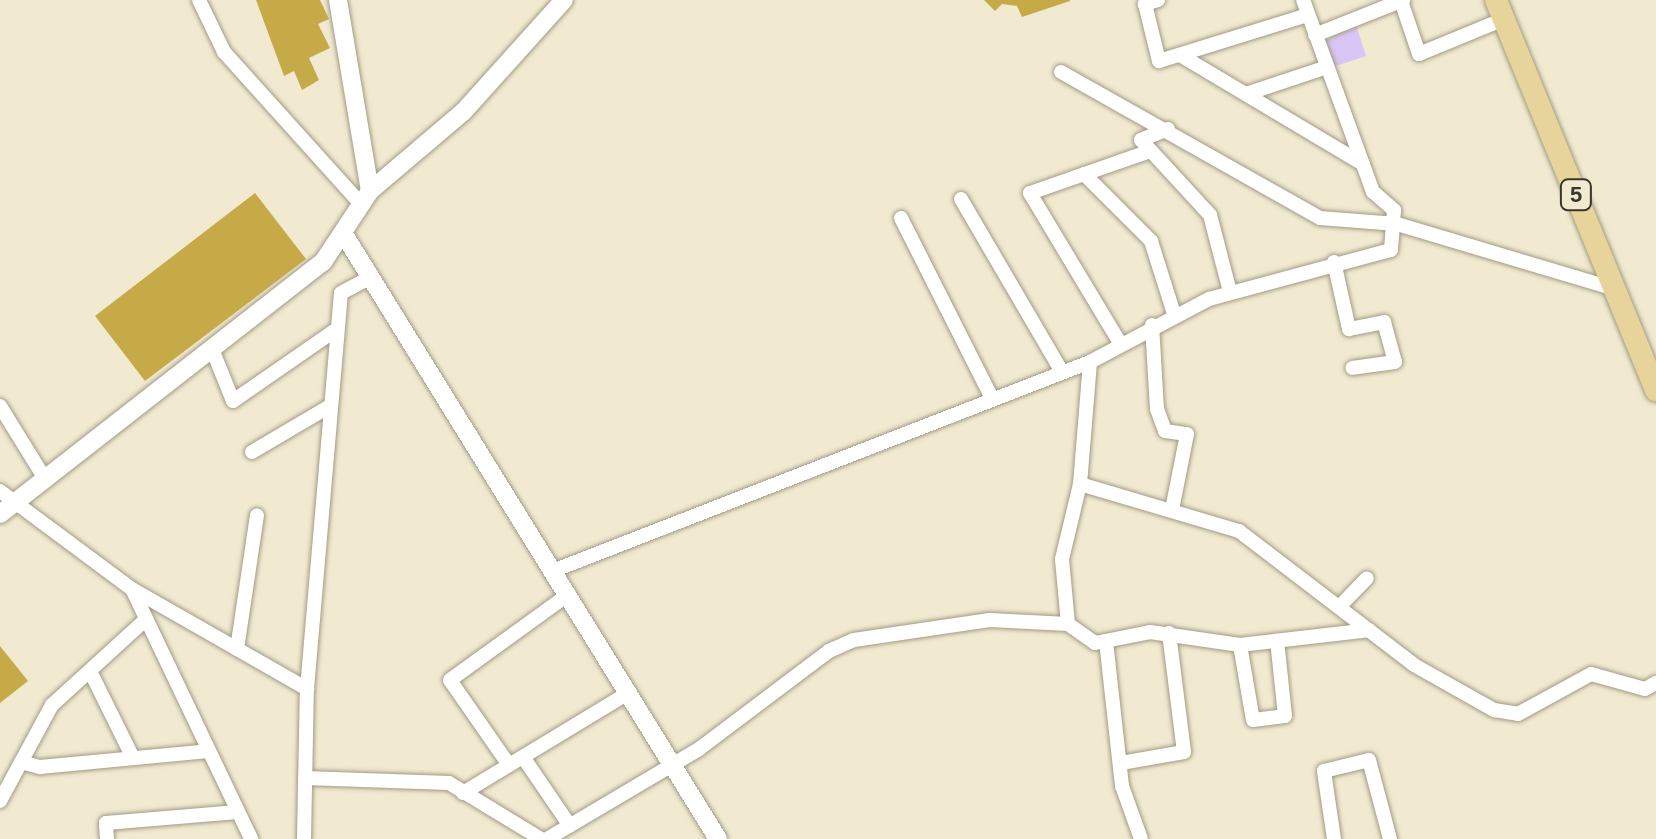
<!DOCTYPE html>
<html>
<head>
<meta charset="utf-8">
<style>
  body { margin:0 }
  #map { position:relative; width:1656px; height:839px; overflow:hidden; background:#f1ead1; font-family:Helvetica,sans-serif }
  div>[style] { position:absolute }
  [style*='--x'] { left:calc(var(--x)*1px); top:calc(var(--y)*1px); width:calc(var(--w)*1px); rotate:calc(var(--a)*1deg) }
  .green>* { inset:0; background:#d9c6f4 }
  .building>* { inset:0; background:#c7aa48 }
  .roads { filter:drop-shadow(0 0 2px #a29b84) drop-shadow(0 0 2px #a29b84) }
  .minor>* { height:14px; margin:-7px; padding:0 7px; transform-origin:7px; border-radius:7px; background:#fff }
  .tertiary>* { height:18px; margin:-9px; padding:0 9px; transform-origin:9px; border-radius:9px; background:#fff }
  .primary>* { height:22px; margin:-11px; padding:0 11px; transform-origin:11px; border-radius:11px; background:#e6d49a }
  span { translate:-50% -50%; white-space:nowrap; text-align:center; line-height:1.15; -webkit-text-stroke:8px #f1ead1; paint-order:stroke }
  .shield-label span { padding:2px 8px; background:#f1ead1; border:2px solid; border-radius:8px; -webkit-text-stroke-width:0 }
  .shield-label { font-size:22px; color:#38352c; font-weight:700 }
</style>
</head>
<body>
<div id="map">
  <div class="green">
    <i style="clip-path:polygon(1356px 25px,1366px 56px,1333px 67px,1324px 41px)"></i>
  </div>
  <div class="building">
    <i style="clip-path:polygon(256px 0,320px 0,329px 19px,318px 24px,330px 48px,309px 58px,319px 80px,302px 90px,294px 71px,284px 76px)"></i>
    <i style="clip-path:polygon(984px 0,1070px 0,1070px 1px,1022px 17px,1017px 6px,1002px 4px,995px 11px)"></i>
    <i style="clip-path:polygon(255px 193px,306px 259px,145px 381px,95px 316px)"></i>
    <i style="clip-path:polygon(0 646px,28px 681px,0 703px)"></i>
  </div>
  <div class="roads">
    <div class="minor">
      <i style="--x:199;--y:0;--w:58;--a:64.3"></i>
      <i style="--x:224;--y:52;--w:205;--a:48"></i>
      <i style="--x:1158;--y:0;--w:14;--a:163"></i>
      <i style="--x:1145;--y:4;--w:59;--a:76.2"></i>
      <i style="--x:1159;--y:61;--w:156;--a:-17.2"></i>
      <i style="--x:1401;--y:1;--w:56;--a:71.2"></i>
      <i style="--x:1419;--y:54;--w:92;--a:-22.4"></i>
      <i style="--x:1315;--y:35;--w:95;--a:-21.7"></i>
      <i style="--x:1180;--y:55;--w:213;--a:30.8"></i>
      <i style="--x:1061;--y:72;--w:297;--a:29.4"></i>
      <i style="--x:1320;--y:218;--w:77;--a:4.5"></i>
      <i style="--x:1397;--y:224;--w:227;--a:16.6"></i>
      <i style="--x:1246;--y:94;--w:85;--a:-18.4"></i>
      <i style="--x:1168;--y:129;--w:29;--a:158"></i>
      <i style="--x:1141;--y:140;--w:102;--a:47.4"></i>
      <i style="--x:1210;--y:215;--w:80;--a:75.4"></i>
      <i style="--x:1084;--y:174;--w:95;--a:45"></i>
      <i style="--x:1151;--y:241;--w:77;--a:72.5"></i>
      <i style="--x:961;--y:199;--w:200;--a:59.7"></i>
      <i style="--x:901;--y:218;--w:202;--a:63.2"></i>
      <i style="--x:1334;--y:262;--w:69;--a:77.4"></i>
      <i style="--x:1349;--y:329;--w:36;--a:-11"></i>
      <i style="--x:1384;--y:322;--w:41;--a:74.6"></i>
      <i style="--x:1395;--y:362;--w:43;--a:172.1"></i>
      <i style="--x:1152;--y:325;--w:84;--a:86.6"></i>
      <i style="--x:1157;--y:409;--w:23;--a:70"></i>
      <i style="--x:1165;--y:431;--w:22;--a:8"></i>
      <i style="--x:1187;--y:434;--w:77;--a:101.2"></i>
      <i style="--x:1120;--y:343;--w:175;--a:-121"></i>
      <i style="--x:1030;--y:193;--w:127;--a:-19.3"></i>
      <i style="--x:212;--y:349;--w:56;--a:68"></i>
      <i style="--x:233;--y:401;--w:126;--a:-34.7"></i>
      <i style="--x:0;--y:406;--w:86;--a:58.3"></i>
      <i style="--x:252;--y:452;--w:91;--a:-30.5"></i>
      <i style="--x:1080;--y:484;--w:166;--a:16.5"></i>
      <i style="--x:1239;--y:531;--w:220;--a:37.4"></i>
      <i style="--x:1414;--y:665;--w:92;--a:29.4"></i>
      <i style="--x:1494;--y:710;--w:24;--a:9"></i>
      <i style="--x:1518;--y:714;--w:83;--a:-28.7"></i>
      <i style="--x:1591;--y:674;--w:56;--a:15.5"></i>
      <i style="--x:1645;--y:689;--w:13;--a:-29"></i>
      <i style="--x:0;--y:491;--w:164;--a:36.6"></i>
      <i style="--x:132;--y:589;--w:202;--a:29.7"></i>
      <i style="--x:555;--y:570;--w:574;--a:-21.25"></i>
      <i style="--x:1090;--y:362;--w:135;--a:-27.9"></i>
      <i style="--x:1209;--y:299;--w:188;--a:-15.1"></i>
      <i style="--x:1391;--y:250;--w:40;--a:-85.7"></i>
      <i style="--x:1394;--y:210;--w:28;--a:-139"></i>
      <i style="--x:1373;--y:192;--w:204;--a:-110"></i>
      <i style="--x:132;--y:589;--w:277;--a:64.5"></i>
      <i style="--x:1341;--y:605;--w:37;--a:-46"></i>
      <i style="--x:1068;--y:624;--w:65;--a:-95.3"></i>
      <i style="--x:1062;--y:559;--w:77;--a:-76.5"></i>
      <i style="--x:1080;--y:484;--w:122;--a:-85.3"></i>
      <i style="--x:1106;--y:641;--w:146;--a:83.7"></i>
      <i style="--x:1122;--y:786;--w:56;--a:70.3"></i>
      <i style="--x:1240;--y:645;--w:76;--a:80.2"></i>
      <i style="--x:1253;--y:720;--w:32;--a:-7"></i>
      <i style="--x:1285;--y:716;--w:76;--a:-96"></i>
      <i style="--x:237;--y:649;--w:135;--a:-81.5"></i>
      <i style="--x:90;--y:671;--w:97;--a:63.7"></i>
      <i style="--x:523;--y:757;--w:83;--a:55.7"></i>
      <i style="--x:21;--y:762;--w:20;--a:15"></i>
      <i style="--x:40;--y:767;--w:169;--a:-5.4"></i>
      <i style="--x:1121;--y:763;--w:64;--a:-9.9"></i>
      <i style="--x:1184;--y:752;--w:120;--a:-97.2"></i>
      <i style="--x:509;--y:765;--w:103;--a:-124.8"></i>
      <i style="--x:450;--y:680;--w:147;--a:-35.9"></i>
      <i style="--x:305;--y:778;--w:144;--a:2"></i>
      <i style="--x:449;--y:783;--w:108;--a:31.3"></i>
      <i style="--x:463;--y:793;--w:195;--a:-31.2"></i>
      <i style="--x:0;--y:801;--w:109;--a:-61.6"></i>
      <i style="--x:52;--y:705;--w:123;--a:-42.4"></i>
      <i style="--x:107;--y:839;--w:16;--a:-94"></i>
      <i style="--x:106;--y:823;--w:132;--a:-4.8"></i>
      <i style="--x:304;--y:839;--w:150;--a:-88.9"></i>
      <i style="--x:307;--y:689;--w:397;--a:-85.1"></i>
      <i style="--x:341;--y:293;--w:34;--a:-28"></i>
      <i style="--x:547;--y:839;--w:177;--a:-30.6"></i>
      <i style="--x:699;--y:749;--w:163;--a:-37"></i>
      <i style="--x:829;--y:651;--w:27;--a:-24"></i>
      <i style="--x:854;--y:640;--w:137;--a:-8.4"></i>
      <i style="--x:990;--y:620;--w:78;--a:2.9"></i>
      <i style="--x:1068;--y:624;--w:33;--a:35"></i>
      <i style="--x:1095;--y:643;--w:56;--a:-11.3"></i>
      <i style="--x:1150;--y:632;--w:91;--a:8.2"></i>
      <i style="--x:1240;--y:645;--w:130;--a:-6.6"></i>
      <i style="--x:1334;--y:839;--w:69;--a:-98.4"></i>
      <i style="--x:1324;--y:771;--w:46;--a:-13.7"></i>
      <i style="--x:1369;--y:760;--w:82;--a:75.1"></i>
    </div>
    <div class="tertiary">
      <i style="--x:338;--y:0;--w:194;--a:80.5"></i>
      <i style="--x:345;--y:236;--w:709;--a:58.26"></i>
      <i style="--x:0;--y:514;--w:410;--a:-38"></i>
      <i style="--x:323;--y:262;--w:85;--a:-56.5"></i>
      <i style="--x:370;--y:191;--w:123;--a:-40.4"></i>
      <i style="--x:464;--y:111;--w:149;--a:-48"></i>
    </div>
    <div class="primary">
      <i style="--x:1496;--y:0;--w:422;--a:67.7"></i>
    </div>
  </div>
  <div class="shield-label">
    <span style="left:1576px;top:195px">5</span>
  </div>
</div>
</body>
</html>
